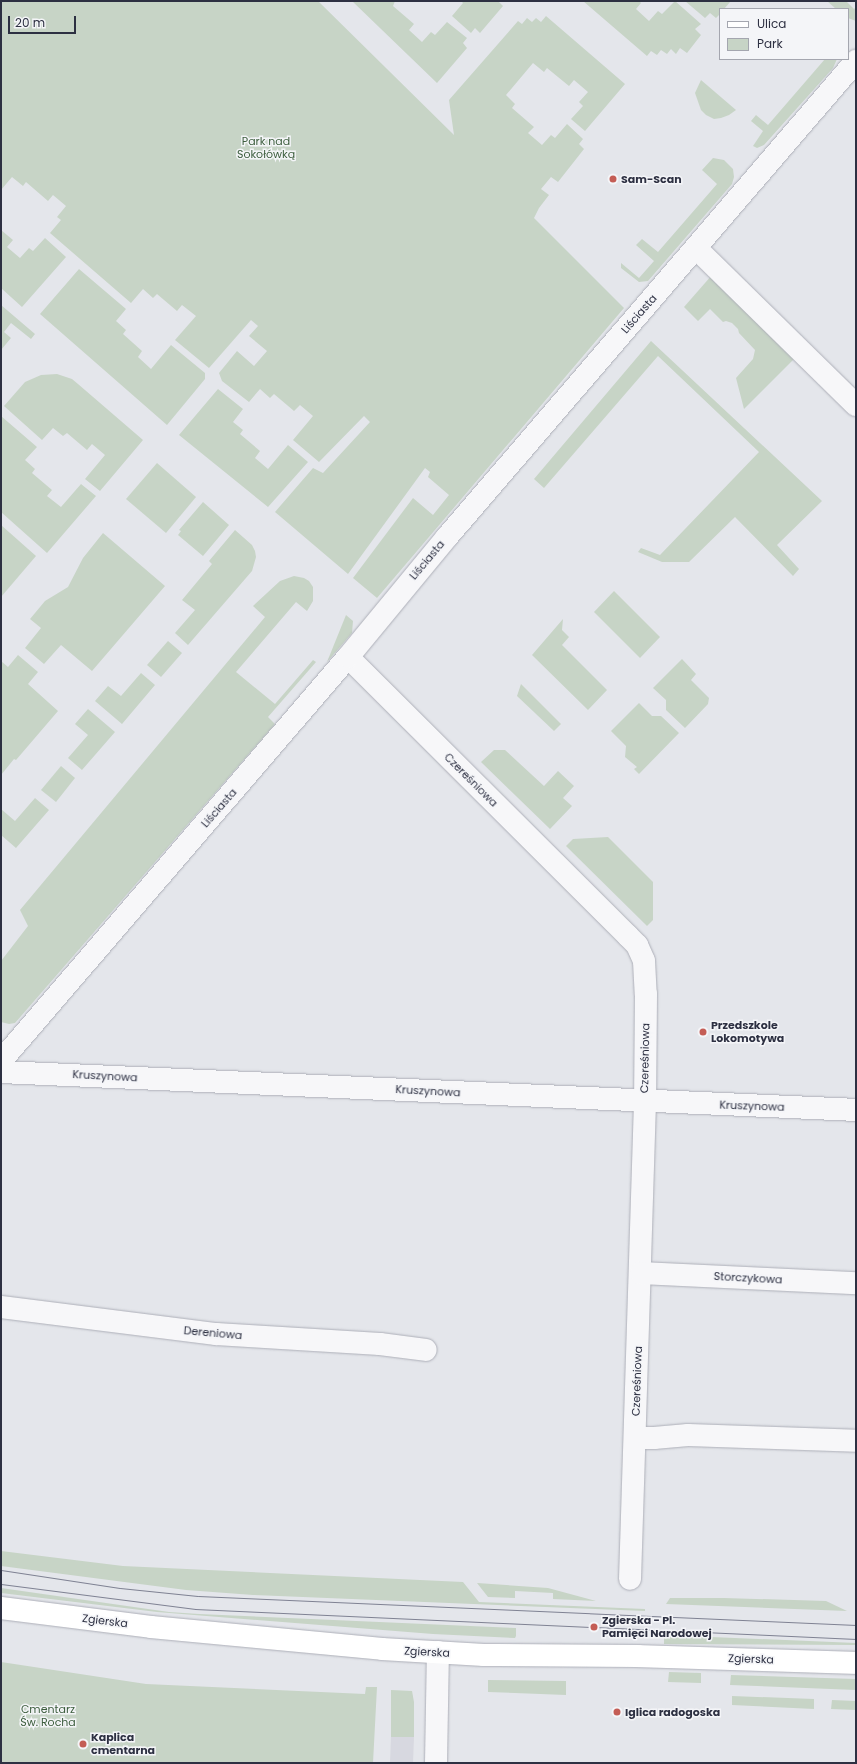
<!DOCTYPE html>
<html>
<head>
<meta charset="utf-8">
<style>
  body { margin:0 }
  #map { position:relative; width:857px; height:1764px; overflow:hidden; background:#e4e6eb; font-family:Poppins,sans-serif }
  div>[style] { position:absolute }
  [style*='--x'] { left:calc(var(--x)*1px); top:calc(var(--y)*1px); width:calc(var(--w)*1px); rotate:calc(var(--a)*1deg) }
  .built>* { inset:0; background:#d7d8e0 }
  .green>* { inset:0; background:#c7d4c6 }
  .roads { filter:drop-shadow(0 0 1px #adafb8) drop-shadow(0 0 1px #adafb8) }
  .minor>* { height:22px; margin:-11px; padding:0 11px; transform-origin:11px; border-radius:11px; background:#f7f7f9 }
  .tertiary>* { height:22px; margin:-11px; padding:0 11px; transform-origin:11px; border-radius:11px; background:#f7f7f9 }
  .secondary>* { height:22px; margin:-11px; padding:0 11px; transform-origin:11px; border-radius:11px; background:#fff }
  .tram>* { height:1px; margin:-0.5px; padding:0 0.5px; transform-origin:0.5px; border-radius:0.5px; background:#7f8293 }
  .dots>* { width:11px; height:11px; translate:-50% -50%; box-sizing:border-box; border:2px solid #f4f5f8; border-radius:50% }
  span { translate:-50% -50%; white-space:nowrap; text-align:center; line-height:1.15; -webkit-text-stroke:3px #f4f5f8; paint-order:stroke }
  .park-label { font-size:11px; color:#3c5d3d }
  .poi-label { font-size:11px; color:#2d3042; font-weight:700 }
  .left { translate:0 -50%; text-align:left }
  .street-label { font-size:11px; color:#2d3042 }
  .frame { position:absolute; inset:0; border:2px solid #2d3042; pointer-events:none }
  .legend { position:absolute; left:719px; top:8px; width:130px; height:52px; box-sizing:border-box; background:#f4f5f8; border:1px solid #a4a6af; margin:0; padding:5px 7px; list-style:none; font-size:12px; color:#2d3042 }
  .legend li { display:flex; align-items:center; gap:8px; height:20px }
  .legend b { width:20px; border:1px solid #a4a6af }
  .scale { position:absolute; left:8px; top:16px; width:68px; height:18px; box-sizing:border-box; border:2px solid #2d3042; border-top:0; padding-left:5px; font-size:12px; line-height:14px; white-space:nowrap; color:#2d3042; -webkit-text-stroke:3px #f4f5f8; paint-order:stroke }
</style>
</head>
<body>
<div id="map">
  <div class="built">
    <i style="clip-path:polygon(391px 1737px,414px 1737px,413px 1763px,390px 1763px)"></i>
  </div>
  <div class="green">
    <i style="clip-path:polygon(1px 1px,318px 1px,454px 135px,449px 100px,518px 21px,522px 24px,527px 18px,532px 22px,536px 18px,541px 22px,546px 16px,625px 84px,585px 131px,571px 119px,583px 106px,579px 102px,588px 92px,574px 80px,569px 86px,547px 68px,544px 72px,533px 63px,506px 95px,515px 104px,512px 108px,534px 127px,528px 133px,542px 145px,551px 135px,555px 138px,567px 124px,583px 139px,579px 144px,584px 149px,558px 182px,551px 177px,541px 189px,549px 195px,539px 208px,534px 218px,624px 308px,377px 598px,353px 578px,413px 498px,433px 515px,449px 495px,428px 477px,430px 472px,425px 468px,348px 574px,275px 512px,313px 468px,323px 473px,370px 422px,364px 416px,319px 462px,293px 440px,313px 416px,300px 405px,294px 411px,274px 394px,270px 398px,260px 389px,249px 402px,222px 381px,219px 373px,237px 351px,254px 366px,267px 351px,249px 336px,258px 326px,251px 320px,209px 368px,175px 340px,196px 316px,182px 305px,177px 311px,157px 294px,153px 298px,143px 289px,131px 303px,50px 233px,61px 220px,57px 217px,66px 206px,53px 195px,48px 201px,26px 182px,23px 186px,12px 177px,1px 190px)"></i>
    <i style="clip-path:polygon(352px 1px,395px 1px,393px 6px,414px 24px,409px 30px,422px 42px,431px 32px,435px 35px,447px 22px,467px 38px,463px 43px,467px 48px,437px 83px)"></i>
    <i style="clip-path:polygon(461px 1px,498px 1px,503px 6px,480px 33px,475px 28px,471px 33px,452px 16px,463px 3px)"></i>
    <i style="clip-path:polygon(583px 1px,639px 1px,641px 3px,636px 9px,649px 21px,658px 11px,662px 14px,675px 1px,701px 24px,695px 29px,701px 35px,687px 53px,680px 48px,676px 54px,671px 49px,667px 54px,661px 50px,657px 55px,651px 51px,647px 56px)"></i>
    <i style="clip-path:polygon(685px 1px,731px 1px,724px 9px,720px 9px,720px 14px,716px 18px,710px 13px,705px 18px)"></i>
    <i style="clip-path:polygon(827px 1px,846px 1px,854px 9px,856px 7px,856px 21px,848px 18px,848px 9px,836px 9px)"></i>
    <i style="clip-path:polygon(825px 59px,837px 59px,833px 68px,764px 145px,757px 148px,753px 146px,763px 131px,751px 121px,756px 115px,768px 125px)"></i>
    <i style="clip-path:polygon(701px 80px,736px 110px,729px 115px,721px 118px,714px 119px,706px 115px,701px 110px,695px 93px)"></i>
    <i style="clip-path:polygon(713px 158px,724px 160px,733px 169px,734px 177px,732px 184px,648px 281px,639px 282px,621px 268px,621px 263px,639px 278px,654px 261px,636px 245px,642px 239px,658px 252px,717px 184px,702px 170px)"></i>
    <i style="clip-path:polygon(1px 230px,13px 240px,7px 247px,20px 258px,29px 248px,33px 251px,45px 238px,66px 257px,22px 307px,1px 288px)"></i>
    <i style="clip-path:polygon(79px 269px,126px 309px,116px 321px,126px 330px,123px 334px,142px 351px,138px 357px,151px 369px,171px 345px,205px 373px,205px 379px,167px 425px,40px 314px)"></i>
    <i style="clip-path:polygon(712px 275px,796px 357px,744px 409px,736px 378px,753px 359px,755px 350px,739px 333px,738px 329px,732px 323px,726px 321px,723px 322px,710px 309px,698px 321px,684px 307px)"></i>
    <i style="clip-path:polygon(1px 305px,35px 334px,31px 339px,11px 323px,4px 332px,11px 338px,1px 350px)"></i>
    <i style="clip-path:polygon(651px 341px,822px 501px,777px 545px,799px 569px,793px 576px,735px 517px,689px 562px,662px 562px,638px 552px,641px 548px,660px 555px,759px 452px,658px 356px,544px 488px,534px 479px)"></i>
    <i style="clip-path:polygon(57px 374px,72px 379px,78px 384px,143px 440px,100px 491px,85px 479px,105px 455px,92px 444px,87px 450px,67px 433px,63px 436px,53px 428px,42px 440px,4px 406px,25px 382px,41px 375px)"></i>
    <i style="clip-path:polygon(218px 389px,243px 409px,233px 422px,243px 430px,240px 434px,260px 451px,255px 458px,268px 469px,288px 445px,308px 462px,268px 507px,179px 435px)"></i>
    <i style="clip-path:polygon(1px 416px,37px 447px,25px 460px,35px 469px,32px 473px,52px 490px,47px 496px,61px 507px,81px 484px,96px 496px,47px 553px,1px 512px)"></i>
    <i style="clip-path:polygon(157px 463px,196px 497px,166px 533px,126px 499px)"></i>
    <i style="clip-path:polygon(203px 502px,229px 525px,203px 556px,178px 535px,181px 531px,179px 530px)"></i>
    <i style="clip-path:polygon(1px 525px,36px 556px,1px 597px)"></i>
    <i style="clip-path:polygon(235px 530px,252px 545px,255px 551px,256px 557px,252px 571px,188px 645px,175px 633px,195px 610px,182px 600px,212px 564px,209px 561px)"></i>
    <i style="clip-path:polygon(103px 533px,165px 586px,92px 671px,61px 645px,44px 664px,25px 648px,41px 628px,30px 619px,45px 601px,68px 587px,83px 558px)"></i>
    <i style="clip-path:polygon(294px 576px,304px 578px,309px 581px,313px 587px,313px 601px,307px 611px,296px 602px,236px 672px,275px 704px,313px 660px,316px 662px,268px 717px,275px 724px,15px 1023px,9px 1024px,1px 1022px,1px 961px,28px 926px,20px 910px,265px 617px,253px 606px,280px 581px)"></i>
    <i style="clip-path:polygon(614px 591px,660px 637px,640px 658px,594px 612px)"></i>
    <i style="clip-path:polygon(346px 615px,353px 621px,352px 633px,327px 662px)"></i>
    <i style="clip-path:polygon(563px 619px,562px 630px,569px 637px,562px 645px,607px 690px,588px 710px,532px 655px)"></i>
    <i style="clip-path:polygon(168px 641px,182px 653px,161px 677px,147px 665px)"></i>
    <i style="clip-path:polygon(18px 655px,38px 672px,28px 684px,58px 711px,16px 760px,14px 759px,1px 775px,1px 661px,8px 667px)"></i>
    <i style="clip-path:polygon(682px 659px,696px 674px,691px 680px,709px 698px,708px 704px,685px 728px,666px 710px,666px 700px,653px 688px)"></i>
    <i style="clip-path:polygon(141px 673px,155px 685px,122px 724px,95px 701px,108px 686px,121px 696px)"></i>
    <i style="clip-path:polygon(521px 684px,561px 724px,554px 731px,517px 696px)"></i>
    <i style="clip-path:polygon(639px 703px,652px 716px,661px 716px,679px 733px,639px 774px,634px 769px,637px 767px,625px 757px,626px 746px,611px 731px)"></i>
    <i style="clip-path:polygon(88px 709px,115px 732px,82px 770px,68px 758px,88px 735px,75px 724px)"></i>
    <i style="clip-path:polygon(494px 750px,505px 750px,544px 786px,558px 771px,574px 786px,563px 798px,572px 806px,550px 829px,481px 762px)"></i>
    <i style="clip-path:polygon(61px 766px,75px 778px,56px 802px,41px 790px)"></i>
    <i style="clip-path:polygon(35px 798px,49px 810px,16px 848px,1px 835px,1px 809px,15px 821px)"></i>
    <i style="clip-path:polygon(608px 837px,653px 882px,653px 920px,647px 926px,566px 846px,573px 839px)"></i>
    <i style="clip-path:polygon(1px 1551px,123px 1566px,463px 1582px,479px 1602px,645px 1609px,645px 1611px,253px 1595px,186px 1590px,1px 1566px)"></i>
    <i style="clip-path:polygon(477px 1583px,548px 1588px,596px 1601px,553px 1599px,553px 1593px,515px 1591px,515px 1598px,488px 1597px)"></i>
    <i style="clip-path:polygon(1px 1588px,169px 1612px,199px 1614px,516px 1628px,516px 1636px,515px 1638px,433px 1634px,157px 1612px,1px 1593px)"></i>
    <i style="clip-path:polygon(670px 1598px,724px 1598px,826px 1601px,847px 1611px,666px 1604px)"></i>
    <i style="clip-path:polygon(664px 1635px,856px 1643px,856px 1645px,664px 1644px)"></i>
    <i style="clip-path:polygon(1px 1662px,146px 1684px,365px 1694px,366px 1687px,377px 1687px,373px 1763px,1px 1763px)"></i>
    <i style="clip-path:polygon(669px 1672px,701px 1673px,701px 1683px,668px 1682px)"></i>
    <i style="clip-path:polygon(731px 1675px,856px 1679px,856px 1690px,730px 1685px)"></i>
    <i style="clip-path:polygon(488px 1680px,566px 1681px,566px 1695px,488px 1692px)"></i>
    <i style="clip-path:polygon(391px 1690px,412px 1691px,414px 1702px,414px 1737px,391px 1737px)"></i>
    <i style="clip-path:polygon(732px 1696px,814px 1699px,814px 1709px,732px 1705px)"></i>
    <i style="clip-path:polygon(832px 1700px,856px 1701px,856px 1710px,831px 1709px)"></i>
  </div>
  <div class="roads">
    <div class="minor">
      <i style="--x:696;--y:248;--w:224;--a:44.5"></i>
      <i style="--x:348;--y:657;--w:395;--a:44.9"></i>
      <i style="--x:628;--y:936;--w:13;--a:45"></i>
      <i style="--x:637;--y:945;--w:17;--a:66"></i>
      <i style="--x:644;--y:961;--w:33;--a:87"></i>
      <i style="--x:646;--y:994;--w:108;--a:90.5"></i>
      <i style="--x:645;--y:1102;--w:477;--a:91.8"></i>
      <i style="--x:1;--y:1072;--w:856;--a:2.54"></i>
      <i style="--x:641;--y:1273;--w:215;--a:2.7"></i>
      <i style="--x:1;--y:1307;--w:217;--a:7.2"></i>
      <i style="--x:216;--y:1334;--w:164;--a:3.5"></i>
      <i style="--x:380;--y:1344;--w:46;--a:7.4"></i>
      <i style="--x:635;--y:1438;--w:19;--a:0"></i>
      <i style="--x:654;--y:1438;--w:34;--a:-5"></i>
      <i style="--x:688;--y:1435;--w:168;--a:2"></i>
      <i style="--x:436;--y:1763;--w:111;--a:-89"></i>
    </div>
    <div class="tertiary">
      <i style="--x:1;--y:1061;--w:533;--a:-49.34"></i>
      <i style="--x:348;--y:657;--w:156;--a:-50.5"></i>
      <i style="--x:447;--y:537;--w:628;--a:-49.33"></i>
    </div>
    <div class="secondary">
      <i style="--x:1;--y:1608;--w:151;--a:7.2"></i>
      <i style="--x:151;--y:1627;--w:232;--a:5.4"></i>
      <i style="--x:382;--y:1649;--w:102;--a:3.4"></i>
      <i style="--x:484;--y:1655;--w:154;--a:0.4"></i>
      <i style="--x:638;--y:1656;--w:218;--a:1.8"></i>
    </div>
  </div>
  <div class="tram">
    <i style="--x:1;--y:1570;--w:120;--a:8.6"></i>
    <i style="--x:120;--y:1588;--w:78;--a:5.9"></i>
    <i style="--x:198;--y:1596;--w:659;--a:2.52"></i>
    <i style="--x:1;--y:1584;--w:196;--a:7.3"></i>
    <i style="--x:195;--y:1609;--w:662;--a:2.6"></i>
  </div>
  <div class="dots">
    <i style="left:613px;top:179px;background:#c45d55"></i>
    <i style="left:703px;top:1032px;background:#c45d55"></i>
    <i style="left:594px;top:1627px;background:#c45d55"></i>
    <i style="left:617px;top:1712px;background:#c45d55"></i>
    <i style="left:83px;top:1744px;background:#c45d55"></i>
  </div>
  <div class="park-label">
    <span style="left:266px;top:148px">Park nad<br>Sokołówką</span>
    <span style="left:48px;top:1716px">Cmentarz<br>Św. Rocha</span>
  </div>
  <div class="poi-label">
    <span class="left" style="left:621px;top:179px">Sam-Scan</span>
    <span class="left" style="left:711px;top:1032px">Przedszkole<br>Lokomotywa</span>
    <span class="left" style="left:602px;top:1627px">Zgierska - Pl.<br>Pamięci Narodowej</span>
    <span class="left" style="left:625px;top:1712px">Iglica radogoska</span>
    <span class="left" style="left:91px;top:1744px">Kaplica<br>cmentarna</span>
  </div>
  <div class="street-label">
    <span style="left:639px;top:314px;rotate:-49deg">Liściasta</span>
    <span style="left:427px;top:560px;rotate:-50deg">Liściasta</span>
    <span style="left:471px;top:780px;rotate:45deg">Czereśniowa</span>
    <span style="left:219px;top:808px;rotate:-49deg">Liściasta</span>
    <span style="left:645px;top:1058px;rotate:-89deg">Czereśniowa</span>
    <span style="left:105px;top:1076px;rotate:3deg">Kruszynowa</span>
    <span style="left:428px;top:1091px;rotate:3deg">Kruszynowa</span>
    <span style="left:752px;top:1106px;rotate:2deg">Kruszynowa</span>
    <span style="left:748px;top:1278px;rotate:3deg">Storczykowa</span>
    <span style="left:213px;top:1333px;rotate:5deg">Dereniowa</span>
    <span style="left:637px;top:1381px;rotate:-88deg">Czereśniowa</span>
    <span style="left:105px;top:1621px;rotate:7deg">Zgierska</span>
    <span style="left:427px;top:1652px;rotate:3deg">Zgierska</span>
    <span style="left:751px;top:1659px;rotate:2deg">Zgierska</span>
  </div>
  <div class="frame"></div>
  <ul class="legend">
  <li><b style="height:5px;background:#fff"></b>Ulica</li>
  <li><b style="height:11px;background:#c7d4c6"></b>Park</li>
  </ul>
  <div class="scale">20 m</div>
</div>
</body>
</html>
